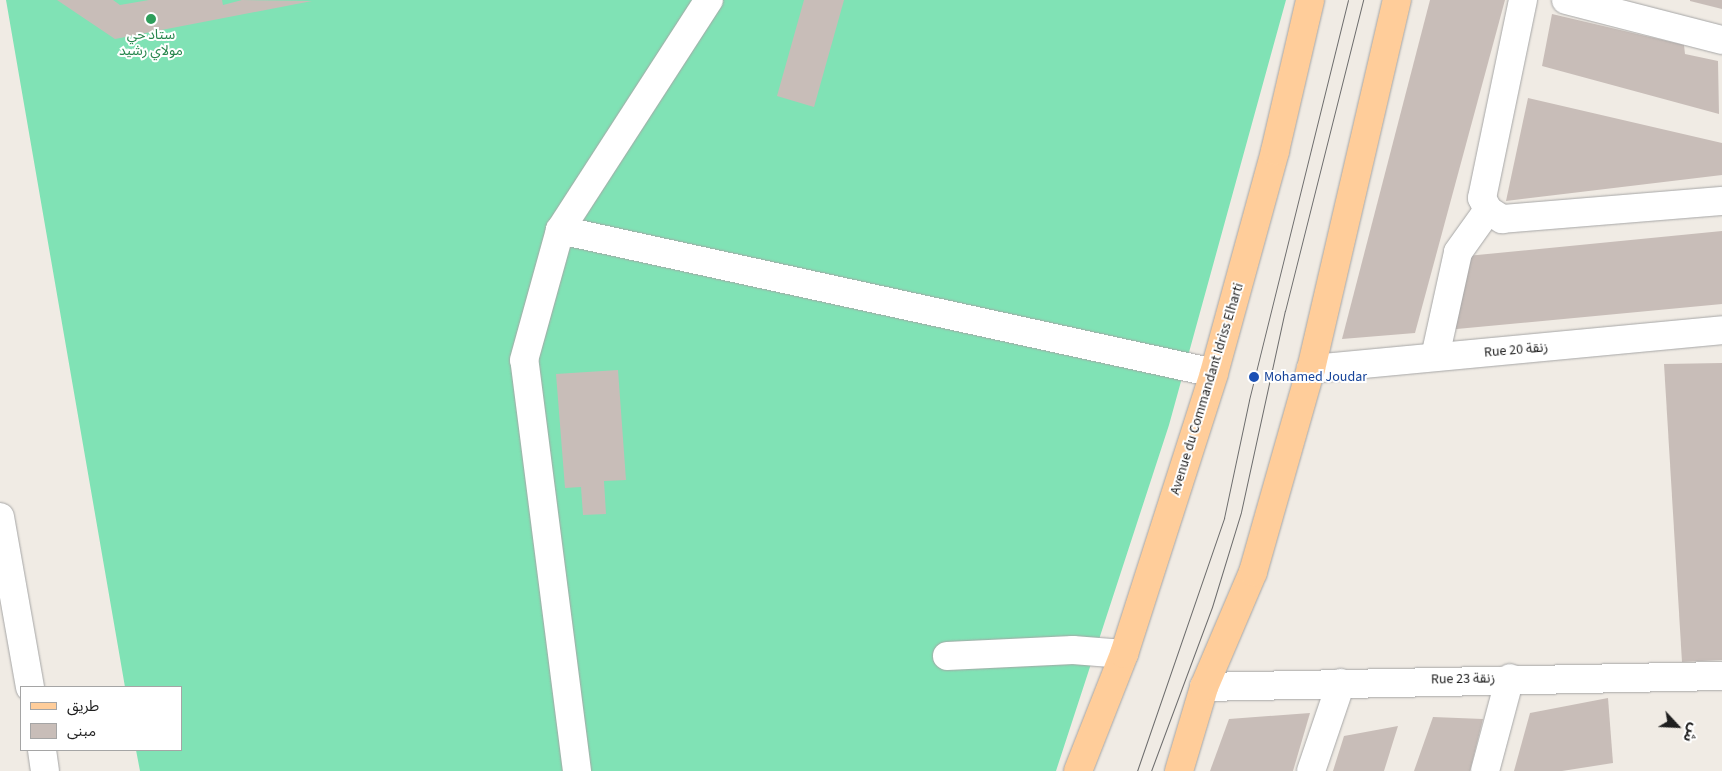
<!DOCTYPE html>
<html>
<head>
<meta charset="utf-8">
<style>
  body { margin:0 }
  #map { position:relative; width:1722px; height:771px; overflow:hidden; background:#f0ebe4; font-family:"Source Sans 3","Noto Sans Arabic",sans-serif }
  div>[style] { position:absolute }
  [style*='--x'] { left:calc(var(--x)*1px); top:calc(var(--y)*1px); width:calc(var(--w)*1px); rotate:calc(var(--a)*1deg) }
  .pitch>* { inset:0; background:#80e2b5 }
  .building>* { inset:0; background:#c8bdb8 }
  .roads { filter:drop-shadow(0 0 1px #a6a6a6) drop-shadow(0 0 1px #a6a6a6) }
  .minor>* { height:28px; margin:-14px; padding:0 14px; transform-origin:14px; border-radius:14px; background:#fff }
  .major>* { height:28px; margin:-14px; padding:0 14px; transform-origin:14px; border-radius:14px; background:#ffcd9a }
  .tram>* { height:1px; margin:-0.5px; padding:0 0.5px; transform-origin:0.5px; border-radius:0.5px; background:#6d6d6d }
  .dots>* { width:14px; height:14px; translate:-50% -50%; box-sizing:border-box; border:2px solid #fff; border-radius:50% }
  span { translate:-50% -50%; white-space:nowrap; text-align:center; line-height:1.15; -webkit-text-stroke:4px #fff; paint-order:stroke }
  .leisure-label { font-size:14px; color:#27864d }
  .street-label { font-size:14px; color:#1f1f1f }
  .transit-label { font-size:14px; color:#164399 }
  .left { translate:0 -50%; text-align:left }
  .legend { position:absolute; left:20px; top:686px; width:162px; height:65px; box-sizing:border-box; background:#fff; border:1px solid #a5a5a5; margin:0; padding:6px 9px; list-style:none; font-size:15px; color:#1f1f1f }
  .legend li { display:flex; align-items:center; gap:10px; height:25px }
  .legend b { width:25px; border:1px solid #a5a5a5 }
  .north { position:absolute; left:1652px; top:701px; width:50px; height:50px; -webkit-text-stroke:4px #fff; paint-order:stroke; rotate:115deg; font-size:14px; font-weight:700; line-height:20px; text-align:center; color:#1f1f1f }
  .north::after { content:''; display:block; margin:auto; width:18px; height:22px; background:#1f1f1f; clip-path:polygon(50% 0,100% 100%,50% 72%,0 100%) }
</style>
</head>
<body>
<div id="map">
  <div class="pitch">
    <i style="clip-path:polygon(6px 0,1286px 0,1169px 425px,1056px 771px,140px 771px,136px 750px,181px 750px,181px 687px,125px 687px)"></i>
  </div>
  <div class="building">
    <i style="clip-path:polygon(57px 0,113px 0,120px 5px,149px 0,222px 0,223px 5px,242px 0,312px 1px,115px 39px)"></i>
    <i style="clip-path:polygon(804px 0,844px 0,814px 107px,777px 96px)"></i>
    <i style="clip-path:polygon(1430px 0,1505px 0,1415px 333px,1342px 339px)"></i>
    <i style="clip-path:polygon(1722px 0,1722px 9px,1690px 1px,1690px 0)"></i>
    <i style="clip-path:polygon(1552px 14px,1684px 45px,1685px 54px,1718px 61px,1719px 114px,1542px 66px)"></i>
    <i style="clip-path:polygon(1528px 98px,1722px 143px,1722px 175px,1506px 201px)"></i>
    <i style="clip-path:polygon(1722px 231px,1722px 304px,1446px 330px,1467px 256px)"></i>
    <i style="clip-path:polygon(1722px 363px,1722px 660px,1682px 662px,1664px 364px)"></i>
    <i style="clip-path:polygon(618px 370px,626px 480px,604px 481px,606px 514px,583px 515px,581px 487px,565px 488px,556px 374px)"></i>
    <i style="clip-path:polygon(1608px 698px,1613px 763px,1562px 771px,1514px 771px,1530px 713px)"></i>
    <i style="clip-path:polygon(1310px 713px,1293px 771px,1210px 771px,1229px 719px)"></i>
    <i style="clip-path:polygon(1433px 717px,1483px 719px,1470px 771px,1414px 771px)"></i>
    <i style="clip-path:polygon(1398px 726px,1384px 771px,1333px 771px,1344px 736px)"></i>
  </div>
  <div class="roads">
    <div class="minor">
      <i style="--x:1523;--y:0;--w:202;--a:101.7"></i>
      <i style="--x:1482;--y:198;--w:13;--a:63"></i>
      <i style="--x:1488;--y:210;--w:17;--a:33"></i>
      <i style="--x:1502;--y:219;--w:221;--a:-4.7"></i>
      <i style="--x:1566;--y:0;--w:161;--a:14.4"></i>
      <i style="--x:560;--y:230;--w:669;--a:12.33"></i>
      <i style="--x:1435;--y:357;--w:107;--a:-77.6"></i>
      <i style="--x:1458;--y:252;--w:52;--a:-54.5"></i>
      <i style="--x:1311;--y:369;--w:413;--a:-5.4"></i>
      <i style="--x:0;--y:517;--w:173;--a:80"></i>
      <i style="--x:947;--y:656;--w:126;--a:-2.7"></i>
      <i style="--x:1073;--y:650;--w:51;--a:4.5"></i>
      <i style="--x:1204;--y:687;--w:518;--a:-1.22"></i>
      <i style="--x:42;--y:750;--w:21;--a:82"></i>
      <i style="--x:577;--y:771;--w:414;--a:-97.3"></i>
      <i style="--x:524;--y:360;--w:135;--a:-74.5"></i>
      <i style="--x:560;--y:230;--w:274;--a:-57.1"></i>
      <i style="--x:1311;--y:771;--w:93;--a:-71.2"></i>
      <i style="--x:1485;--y:771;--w:96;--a:-75"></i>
    </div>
    <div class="major">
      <i style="--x:1078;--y:771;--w:126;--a:-68.5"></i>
      <i style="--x:1124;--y:654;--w:295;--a:-72.2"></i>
      <i style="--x:1214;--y:373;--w:230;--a:-74.6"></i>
      <i style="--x:1275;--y:151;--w:155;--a:-76.9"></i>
      <i style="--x:1179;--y:771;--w:88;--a:-73.4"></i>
      <i style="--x:1204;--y:687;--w:125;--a:-66.9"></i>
      <i style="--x:1253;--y:572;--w:211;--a:-74.1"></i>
      <i style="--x:1311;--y:369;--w:379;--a:-76.9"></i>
    </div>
  </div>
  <div class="tram">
    <i style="--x:1137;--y:771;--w:268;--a:-71"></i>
    <i style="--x:1224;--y:518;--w:121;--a:-78"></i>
    <i style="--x:1249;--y:400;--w:412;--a:-76.1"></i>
    <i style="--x:1151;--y:771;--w:175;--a:-69.6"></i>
    <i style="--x:1212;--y:607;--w:99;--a:-73"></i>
    <i style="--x:1241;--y:512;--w:206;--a:-77.7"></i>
    <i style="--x:1285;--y:311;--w:321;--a:-75.9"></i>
  </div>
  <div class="dots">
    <i style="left:151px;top:19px;background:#2e9e5b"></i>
    <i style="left:1254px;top:377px;background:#1a4fb4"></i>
  </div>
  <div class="leisure-label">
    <span style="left:151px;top:43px">ستاد حي<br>مولاي رشيد</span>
  </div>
  <div class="street-label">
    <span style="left:1516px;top:350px;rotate:-5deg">Rue 20 زنقة</span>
    <span style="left:1207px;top:389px;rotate:-73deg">Avenue du Commandant Idriss Elharti</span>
    <span style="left:1463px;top:679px;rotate:-1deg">Rue 23 زنقة</span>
  </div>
  <div class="transit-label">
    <span class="left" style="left:1264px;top:377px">Mohamed Joudar</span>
  </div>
  <ul class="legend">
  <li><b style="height:6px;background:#ffcd9a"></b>طريق</li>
  <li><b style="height:14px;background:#c8bdb8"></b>مبنى</li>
  </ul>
  <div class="north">ش</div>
</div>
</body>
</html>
